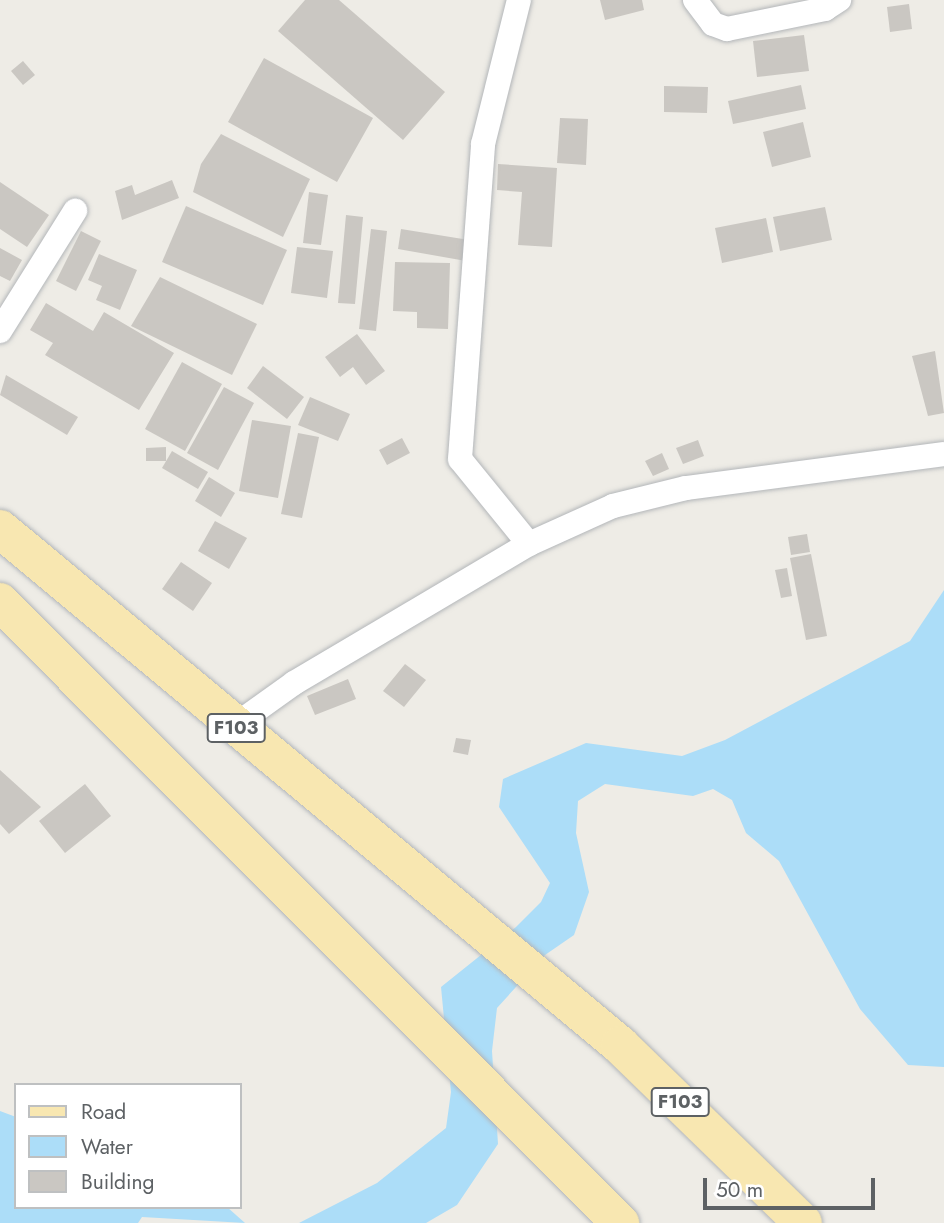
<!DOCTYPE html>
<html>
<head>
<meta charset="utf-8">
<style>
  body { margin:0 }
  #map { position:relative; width:944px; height:1223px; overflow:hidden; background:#eeece6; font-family:Jost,sans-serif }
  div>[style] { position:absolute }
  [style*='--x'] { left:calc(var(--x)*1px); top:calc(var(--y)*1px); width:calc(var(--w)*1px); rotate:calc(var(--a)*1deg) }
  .water>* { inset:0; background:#acddf8 }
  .building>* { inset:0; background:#cac7c2 }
  .roads { filter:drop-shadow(0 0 2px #b3b6b9) drop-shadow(0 0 2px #b3b6b9) }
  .minor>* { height:24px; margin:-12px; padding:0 12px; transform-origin:12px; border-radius:12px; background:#fff }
  .primary>* { height:38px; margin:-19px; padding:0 19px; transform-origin:19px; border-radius:19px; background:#f8e7b1 }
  span { translate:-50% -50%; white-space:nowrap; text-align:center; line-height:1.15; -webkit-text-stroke:6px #fff; paint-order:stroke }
  .shield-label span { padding:2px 5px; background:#fff; border:2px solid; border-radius:5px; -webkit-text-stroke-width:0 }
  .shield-label { font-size:19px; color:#5d6164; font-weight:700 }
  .legend { position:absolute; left:14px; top:1083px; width:228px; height:126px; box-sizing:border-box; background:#fff; border:2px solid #bec0c1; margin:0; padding:9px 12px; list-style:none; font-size:21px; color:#5d6164 }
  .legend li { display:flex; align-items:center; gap:14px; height:35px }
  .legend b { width:35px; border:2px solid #bec0c1 }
  .scale { position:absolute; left:703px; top:1178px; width:172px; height:32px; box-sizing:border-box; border:4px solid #5d6164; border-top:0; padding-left:9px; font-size:21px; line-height:24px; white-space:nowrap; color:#5d6164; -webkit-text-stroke:5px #fff; paint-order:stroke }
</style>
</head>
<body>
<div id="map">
  <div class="water">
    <i style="clip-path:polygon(944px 590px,944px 1067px,908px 1065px,860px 1009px,779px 861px,746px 833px,732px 800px,713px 789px,693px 796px,605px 784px,578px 801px,576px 833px,589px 892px,574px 935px,545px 955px,497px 1008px,492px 1051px,498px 1144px,457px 1205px,426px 1223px,299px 1223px,377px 1183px,446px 1128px,451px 1092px,441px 987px,516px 927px,541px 902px,550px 883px,499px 807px,503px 779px,586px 743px,682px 756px,725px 740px,910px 641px)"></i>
    <i style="clip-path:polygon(0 1111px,16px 1117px,16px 1207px,227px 1207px,245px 1223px,142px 1217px,138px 1223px,0 1223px)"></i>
  </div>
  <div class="building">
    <i style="clip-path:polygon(305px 0,339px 0,445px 92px,403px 140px,278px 31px)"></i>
    <i style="clip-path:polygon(600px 0,642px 0,644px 10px,605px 20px)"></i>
    <i style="clip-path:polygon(909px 4px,912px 29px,890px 32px,887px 7px)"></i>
    <i style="clip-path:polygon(804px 35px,809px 71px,757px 77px,753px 41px)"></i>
    <i style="clip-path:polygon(264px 58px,373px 118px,337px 182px,228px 122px)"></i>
    <i style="clip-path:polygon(23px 61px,35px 75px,23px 85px,11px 71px)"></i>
    <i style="clip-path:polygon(801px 85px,806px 109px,733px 124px,728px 101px)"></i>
    <i style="clip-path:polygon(664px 86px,708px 87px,707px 113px,664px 112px)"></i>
    <i style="clip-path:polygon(560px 118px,588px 119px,586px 165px,557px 163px)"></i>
    <i style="clip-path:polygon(803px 122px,811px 157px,772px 167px,763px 132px)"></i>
    <i style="clip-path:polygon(221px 134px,310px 179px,283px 237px,193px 192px,201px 164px)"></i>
    <i style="clip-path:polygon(498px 164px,557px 168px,552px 247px,518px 245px,522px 192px,497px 190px)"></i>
    <i style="clip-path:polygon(172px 180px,179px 198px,122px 220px,115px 191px,132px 185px,135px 195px)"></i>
    <i style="clip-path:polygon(0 182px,49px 215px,27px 247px,0 229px)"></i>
    <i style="clip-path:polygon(309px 192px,328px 195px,321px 245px,303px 243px)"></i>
    <i style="clip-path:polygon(186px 206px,287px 250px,263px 305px,162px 262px)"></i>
    <i style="clip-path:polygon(825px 207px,832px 240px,780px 251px,773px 217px)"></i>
    <i style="clip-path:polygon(346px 215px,363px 217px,355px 304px,338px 303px)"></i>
    <i style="clip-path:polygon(766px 218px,773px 252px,722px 263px,715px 228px)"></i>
    <i style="clip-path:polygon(371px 229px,387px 231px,376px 331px,359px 329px)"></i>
    <i style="clip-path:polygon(401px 229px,469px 240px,466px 261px,398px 249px)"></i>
    <i style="clip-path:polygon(81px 231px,101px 241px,76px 291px,56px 281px)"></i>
    <i style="clip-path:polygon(297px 247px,333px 251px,327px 298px,291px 293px)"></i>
    <i style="clip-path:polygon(0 248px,22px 260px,10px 281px,0 276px)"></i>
    <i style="clip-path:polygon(99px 254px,137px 270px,120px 310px,96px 300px,102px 286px,88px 280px)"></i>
    <i style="clip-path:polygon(395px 262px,450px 263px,448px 329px,417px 328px,417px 312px,393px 311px)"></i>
    <i style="clip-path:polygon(160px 277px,257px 324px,232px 375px,131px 326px)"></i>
    <i style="clip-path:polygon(46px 303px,93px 331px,104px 312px,174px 353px,139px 410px,45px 355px,53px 343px,30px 330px)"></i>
    <i style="clip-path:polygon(357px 334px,385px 371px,366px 385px,353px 367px,340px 377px,325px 357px)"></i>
    <i style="clip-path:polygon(935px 351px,944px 413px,928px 416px,912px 356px)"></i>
    <i style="clip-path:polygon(182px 362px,222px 384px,185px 451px,145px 429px)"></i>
    <i style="clip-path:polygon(263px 366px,304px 397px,287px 419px,247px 388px)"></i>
    <i style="clip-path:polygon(6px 375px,78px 417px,67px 435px,0 395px)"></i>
    <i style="clip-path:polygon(224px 387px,254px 403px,218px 470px,187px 453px)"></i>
    <i style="clip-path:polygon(310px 397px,350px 414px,338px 441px,298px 425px)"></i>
    <i style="clip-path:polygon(252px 420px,291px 426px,278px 498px,239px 491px)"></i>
    <i style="clip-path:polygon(298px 433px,319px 437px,302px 518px,281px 514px)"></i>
    <i style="clip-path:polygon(402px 438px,410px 453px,387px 465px,379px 450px)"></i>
    <i style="clip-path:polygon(698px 440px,704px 456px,683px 464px,676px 448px)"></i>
    <i style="clip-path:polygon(166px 447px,166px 461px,146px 461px,146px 448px)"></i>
    <i style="clip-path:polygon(172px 451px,208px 472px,198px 489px,162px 468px)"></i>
    <i style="clip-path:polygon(662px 453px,669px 469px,653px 476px,645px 461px)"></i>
    <i style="clip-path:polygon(209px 477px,235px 493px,221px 517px,195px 501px)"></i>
    <i style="clip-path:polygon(215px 521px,247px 538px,229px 569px,198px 551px)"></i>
    <i style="clip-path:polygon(807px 534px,810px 552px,791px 555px,788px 537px)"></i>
    <i style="clip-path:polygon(811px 554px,827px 636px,806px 640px,790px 558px)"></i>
    <i style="clip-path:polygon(181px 562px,212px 583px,193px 611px,162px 589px)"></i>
    <i style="clip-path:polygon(787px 568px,792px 596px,781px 598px,775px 570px)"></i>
    <i style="clip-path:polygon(405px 664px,426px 680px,404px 707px,383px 691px)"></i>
    <i style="clip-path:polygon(348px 679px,356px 699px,315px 715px,307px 696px)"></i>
    <i style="clip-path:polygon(456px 738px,471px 740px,468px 755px,453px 752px)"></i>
    <i style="clip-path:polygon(0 770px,41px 807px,9px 834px,0 824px)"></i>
    <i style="clip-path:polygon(85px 784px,111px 816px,65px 853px,39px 821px)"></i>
  </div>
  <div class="roads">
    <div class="minor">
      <i style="--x:695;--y:0;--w:30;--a:53"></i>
      <i style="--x:713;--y:24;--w:15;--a:20"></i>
      <i style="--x:727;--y:29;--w:100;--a:-11.5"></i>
      <i style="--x:825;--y:9;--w:17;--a:-33"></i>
      <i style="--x:0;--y:331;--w:142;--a:-58"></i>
      <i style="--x:529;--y:544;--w:92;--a:-24.3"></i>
      <i style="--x:613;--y:506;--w:75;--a:-13.9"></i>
      <i style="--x:686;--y:488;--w:260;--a:-7.5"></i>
      <i style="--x:234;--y:726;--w:74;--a:-35.6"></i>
      <i style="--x:294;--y:683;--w:273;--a:-30.6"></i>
      <i style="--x:529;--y:544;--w:109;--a:-129.1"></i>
      <i style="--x:460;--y:459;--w:316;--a:-85.8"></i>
      <i style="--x:483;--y:144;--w:148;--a:-76"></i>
    </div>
    <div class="primary">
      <i style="--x:0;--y:529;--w:807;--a:39.77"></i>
      <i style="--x:620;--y:1045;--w:255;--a:44.2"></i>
      <i style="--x:0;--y:602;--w:878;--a:45.05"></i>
    </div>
  </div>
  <div class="shield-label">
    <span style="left:236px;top:728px">F103</span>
    <span style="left:680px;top:1102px">F103</span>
  </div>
  <ul class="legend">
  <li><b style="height:9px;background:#f8e7b1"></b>Road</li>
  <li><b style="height:19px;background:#acddf8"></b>Water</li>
  <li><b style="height:19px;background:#cac7c2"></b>Building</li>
  </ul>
  <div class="scale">50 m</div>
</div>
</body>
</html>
